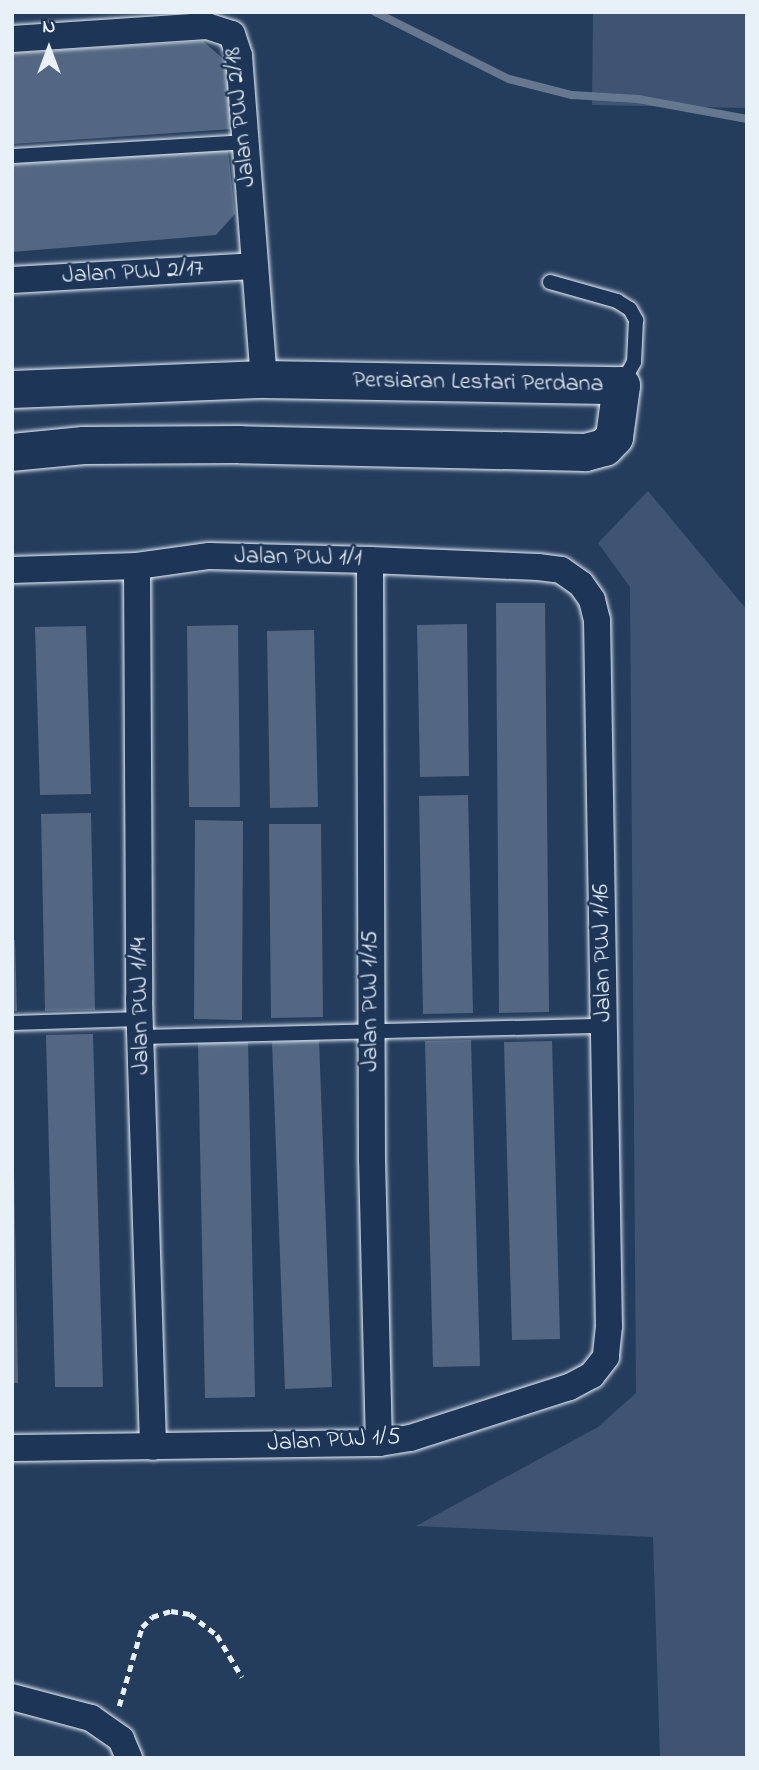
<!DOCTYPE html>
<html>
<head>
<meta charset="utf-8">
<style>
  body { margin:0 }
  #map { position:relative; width:759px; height:1770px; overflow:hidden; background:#253d5d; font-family:"Indie Flower",sans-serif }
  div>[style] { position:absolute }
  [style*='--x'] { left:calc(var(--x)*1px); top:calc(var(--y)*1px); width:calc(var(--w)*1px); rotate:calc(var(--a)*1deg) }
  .green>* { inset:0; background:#3e5472 }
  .stream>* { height:8px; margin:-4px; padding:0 4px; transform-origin:4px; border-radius:4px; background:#657890 }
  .building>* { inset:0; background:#536782 }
  .path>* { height:4.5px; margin-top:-2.25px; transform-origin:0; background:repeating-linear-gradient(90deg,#e8f1f8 0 7px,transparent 0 12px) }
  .roads { filter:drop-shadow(0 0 2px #e8f1f8) drop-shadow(0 0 2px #e8f1f8) }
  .lane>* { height:14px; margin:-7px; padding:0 7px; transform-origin:7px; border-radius:7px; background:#1d3557 }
  .street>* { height:26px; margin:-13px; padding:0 13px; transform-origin:13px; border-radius:13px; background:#1d3557 }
  .secondary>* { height:37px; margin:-18.5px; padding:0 18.5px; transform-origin:18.5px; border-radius:18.5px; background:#1d3557 }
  span { translate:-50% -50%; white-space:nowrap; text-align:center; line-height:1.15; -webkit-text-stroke:5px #1d3557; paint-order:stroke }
  .street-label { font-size:24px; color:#e8f1f8 }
  .frame { position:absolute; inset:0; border:14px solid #e8f1f8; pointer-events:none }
  .north { position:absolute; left:14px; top:14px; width:70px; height:70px; -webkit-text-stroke:5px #1d3557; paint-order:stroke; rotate:0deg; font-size:19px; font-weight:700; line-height:28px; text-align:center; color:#e8f1f8 }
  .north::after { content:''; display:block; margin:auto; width:24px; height:32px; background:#e8f1f8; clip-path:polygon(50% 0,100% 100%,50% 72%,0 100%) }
</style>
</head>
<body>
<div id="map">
  <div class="green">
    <i style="clip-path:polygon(593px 12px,747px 12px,747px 108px,592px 105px)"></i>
    <i style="clip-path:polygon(648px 491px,747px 610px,747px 1758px,660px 1758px,653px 1537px,416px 1526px,598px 1427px,636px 1393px,630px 587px,598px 543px)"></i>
  </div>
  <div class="stream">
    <i style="--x:375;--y:12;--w:150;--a:26.6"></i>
    <i style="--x:509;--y:79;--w:65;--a:14.3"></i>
    <i style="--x:572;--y:95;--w:66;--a:3.5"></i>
    <i style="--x:638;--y:99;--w:111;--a:10.4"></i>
  </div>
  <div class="building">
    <i style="clip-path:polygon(203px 41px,228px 63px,231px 129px,12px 144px,12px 53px)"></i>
    <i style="clip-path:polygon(228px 150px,235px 214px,216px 235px,12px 252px,12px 164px)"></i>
    <i style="clip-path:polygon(496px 603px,545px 603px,549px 1012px,499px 1013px)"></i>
    <i style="clip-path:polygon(467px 624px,469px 776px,420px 777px,417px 625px)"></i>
    <i style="clip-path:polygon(238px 625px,240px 807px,189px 807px,187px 626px)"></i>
    <i style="clip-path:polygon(86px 626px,91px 794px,40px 795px,35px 627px)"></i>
    <i style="clip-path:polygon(314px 630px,318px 807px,270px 808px,267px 631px)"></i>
    <i style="clip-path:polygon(468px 795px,473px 1013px,423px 1014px,419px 796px)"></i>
    <i style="clip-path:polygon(91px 813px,95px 1010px,45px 1011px,41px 814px)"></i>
    <i style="clip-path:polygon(195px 820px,243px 821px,242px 1020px,194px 1019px)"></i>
    <i style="clip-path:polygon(269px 824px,321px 824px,323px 1017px,271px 1018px)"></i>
    <i style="clip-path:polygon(12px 940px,15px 940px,17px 1011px,12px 1011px)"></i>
    <i style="clip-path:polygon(93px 1034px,103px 1387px,55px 1387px,46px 1035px)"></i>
    <i style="clip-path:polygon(319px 1040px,332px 1387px,285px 1389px,272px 1042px)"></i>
    <i style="clip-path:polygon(471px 1040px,480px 1366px,433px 1367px,425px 1041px)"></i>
    <i style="clip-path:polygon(552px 1041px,560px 1339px,512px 1340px,504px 1042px)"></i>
    <i style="clip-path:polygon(248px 1042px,255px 1397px,205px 1398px,198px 1043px)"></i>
    <i style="clip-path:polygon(12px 1061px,18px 1383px,12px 1383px)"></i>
  </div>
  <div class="path">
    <i style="--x:119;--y:1706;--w:82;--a:-73.8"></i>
    <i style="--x:142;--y:1627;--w:14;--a:-45"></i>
    <i style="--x:152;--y:1617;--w:20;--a:-18"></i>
    <i style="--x:171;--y:1611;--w:19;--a:9"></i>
    <i style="--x:190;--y:1614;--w:34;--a:38"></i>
    <i style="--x:217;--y:1635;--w:49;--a:59.2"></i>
  </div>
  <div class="roads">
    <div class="lane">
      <i style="--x:12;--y:156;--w:233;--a:-3.4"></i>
      <i style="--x:550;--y:282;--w:70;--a:15.8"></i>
      <i style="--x:617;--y:301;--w:15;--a:32"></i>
      <i style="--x:630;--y:309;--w:13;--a:61"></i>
      <i style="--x:636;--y:320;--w:42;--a:92.7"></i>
      <i style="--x:634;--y:362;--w:25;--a:119"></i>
      <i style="--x:12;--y:1023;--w:128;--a:-1.8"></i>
      <i style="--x:141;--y:1037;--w:463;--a:-1.4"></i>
    </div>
    <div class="street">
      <i style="--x:12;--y:39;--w:195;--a:-3.8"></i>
      <i style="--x:207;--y:26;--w:26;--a:18"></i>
      <i style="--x:232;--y:34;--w:23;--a:72"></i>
      <i style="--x:239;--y:56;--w:324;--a:85.6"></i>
      <i style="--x:12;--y:280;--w:241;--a:-3.3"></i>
      <i style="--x:370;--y:560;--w:599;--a:89.81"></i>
      <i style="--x:372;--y:1159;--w:284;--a:88.6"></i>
      <i style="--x:137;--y:566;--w:433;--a:89.7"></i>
      <i style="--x:139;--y:999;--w:448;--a:88.2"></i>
      <i style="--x:12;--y:570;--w:125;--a:-1.8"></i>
      <i style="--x:137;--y:566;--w:73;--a:-7.9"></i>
      <i style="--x:209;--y:556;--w:161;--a:1.4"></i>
      <i style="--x:370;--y:560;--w:168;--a:2.4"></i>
      <i style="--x:538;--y:567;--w:23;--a:7"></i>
      <i style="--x:561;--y:570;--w:24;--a:35"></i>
      <i style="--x:581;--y:584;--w:19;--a:55"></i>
      <i style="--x:592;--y:600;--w:21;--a:76"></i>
      <i style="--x:597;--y:620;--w:706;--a:89.03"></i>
      <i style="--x:609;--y:1326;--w:31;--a:96"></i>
      <i style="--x:606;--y:1357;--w:23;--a:128"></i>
      <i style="--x:592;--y:1375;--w:26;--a:152"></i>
      <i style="--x:569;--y:1387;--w:167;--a:162.2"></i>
      <i style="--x:410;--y:1438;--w:31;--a:171"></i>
      <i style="--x:379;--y:1443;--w:367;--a:179.2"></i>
      <i style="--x:12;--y:1697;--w:82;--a:14.9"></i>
      <i style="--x:91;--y:1718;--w:37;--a:35"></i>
      <i style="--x:121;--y:1739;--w:21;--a:67"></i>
    </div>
    <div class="secondary">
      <i style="--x:12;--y:389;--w:252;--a:-2.3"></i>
      <i style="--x:264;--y:379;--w:357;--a:1"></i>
      <i style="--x:621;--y:385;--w:52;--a:97.7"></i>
      <i style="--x:614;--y:437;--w:14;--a:135"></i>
      <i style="--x:604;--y:447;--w:20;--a:165"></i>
      <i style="--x:585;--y:452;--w:346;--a:-178.7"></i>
      <i style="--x:239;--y:444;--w:156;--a:179.6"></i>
      <i style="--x:83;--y:445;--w:71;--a:174.4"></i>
    </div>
  </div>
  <div class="street-label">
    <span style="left:241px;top:117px;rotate:-96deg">Jalan PUJ 2/18</span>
    <span style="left:133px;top:273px;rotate:-3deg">Jalan PUJ 2/17</span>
    <span style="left:478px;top:383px;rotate:1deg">Persiaran Lestari Perdana</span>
    <span style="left:298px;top:558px;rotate:1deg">Jalan PUJ 1/1</span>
    <span style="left:603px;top:953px;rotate:-91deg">Jalan PUJ 1/16</span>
    <span style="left:371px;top:1001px;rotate:-90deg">Jalan PUJ 1/15</span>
    <span style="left:141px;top:1006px;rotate:-91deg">Jalan PUJ 1/14</span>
    <span style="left:334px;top:1441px;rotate:-3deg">Jalan PUJ 1/5</span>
  </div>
  <div class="frame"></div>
  <div class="north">N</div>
</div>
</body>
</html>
